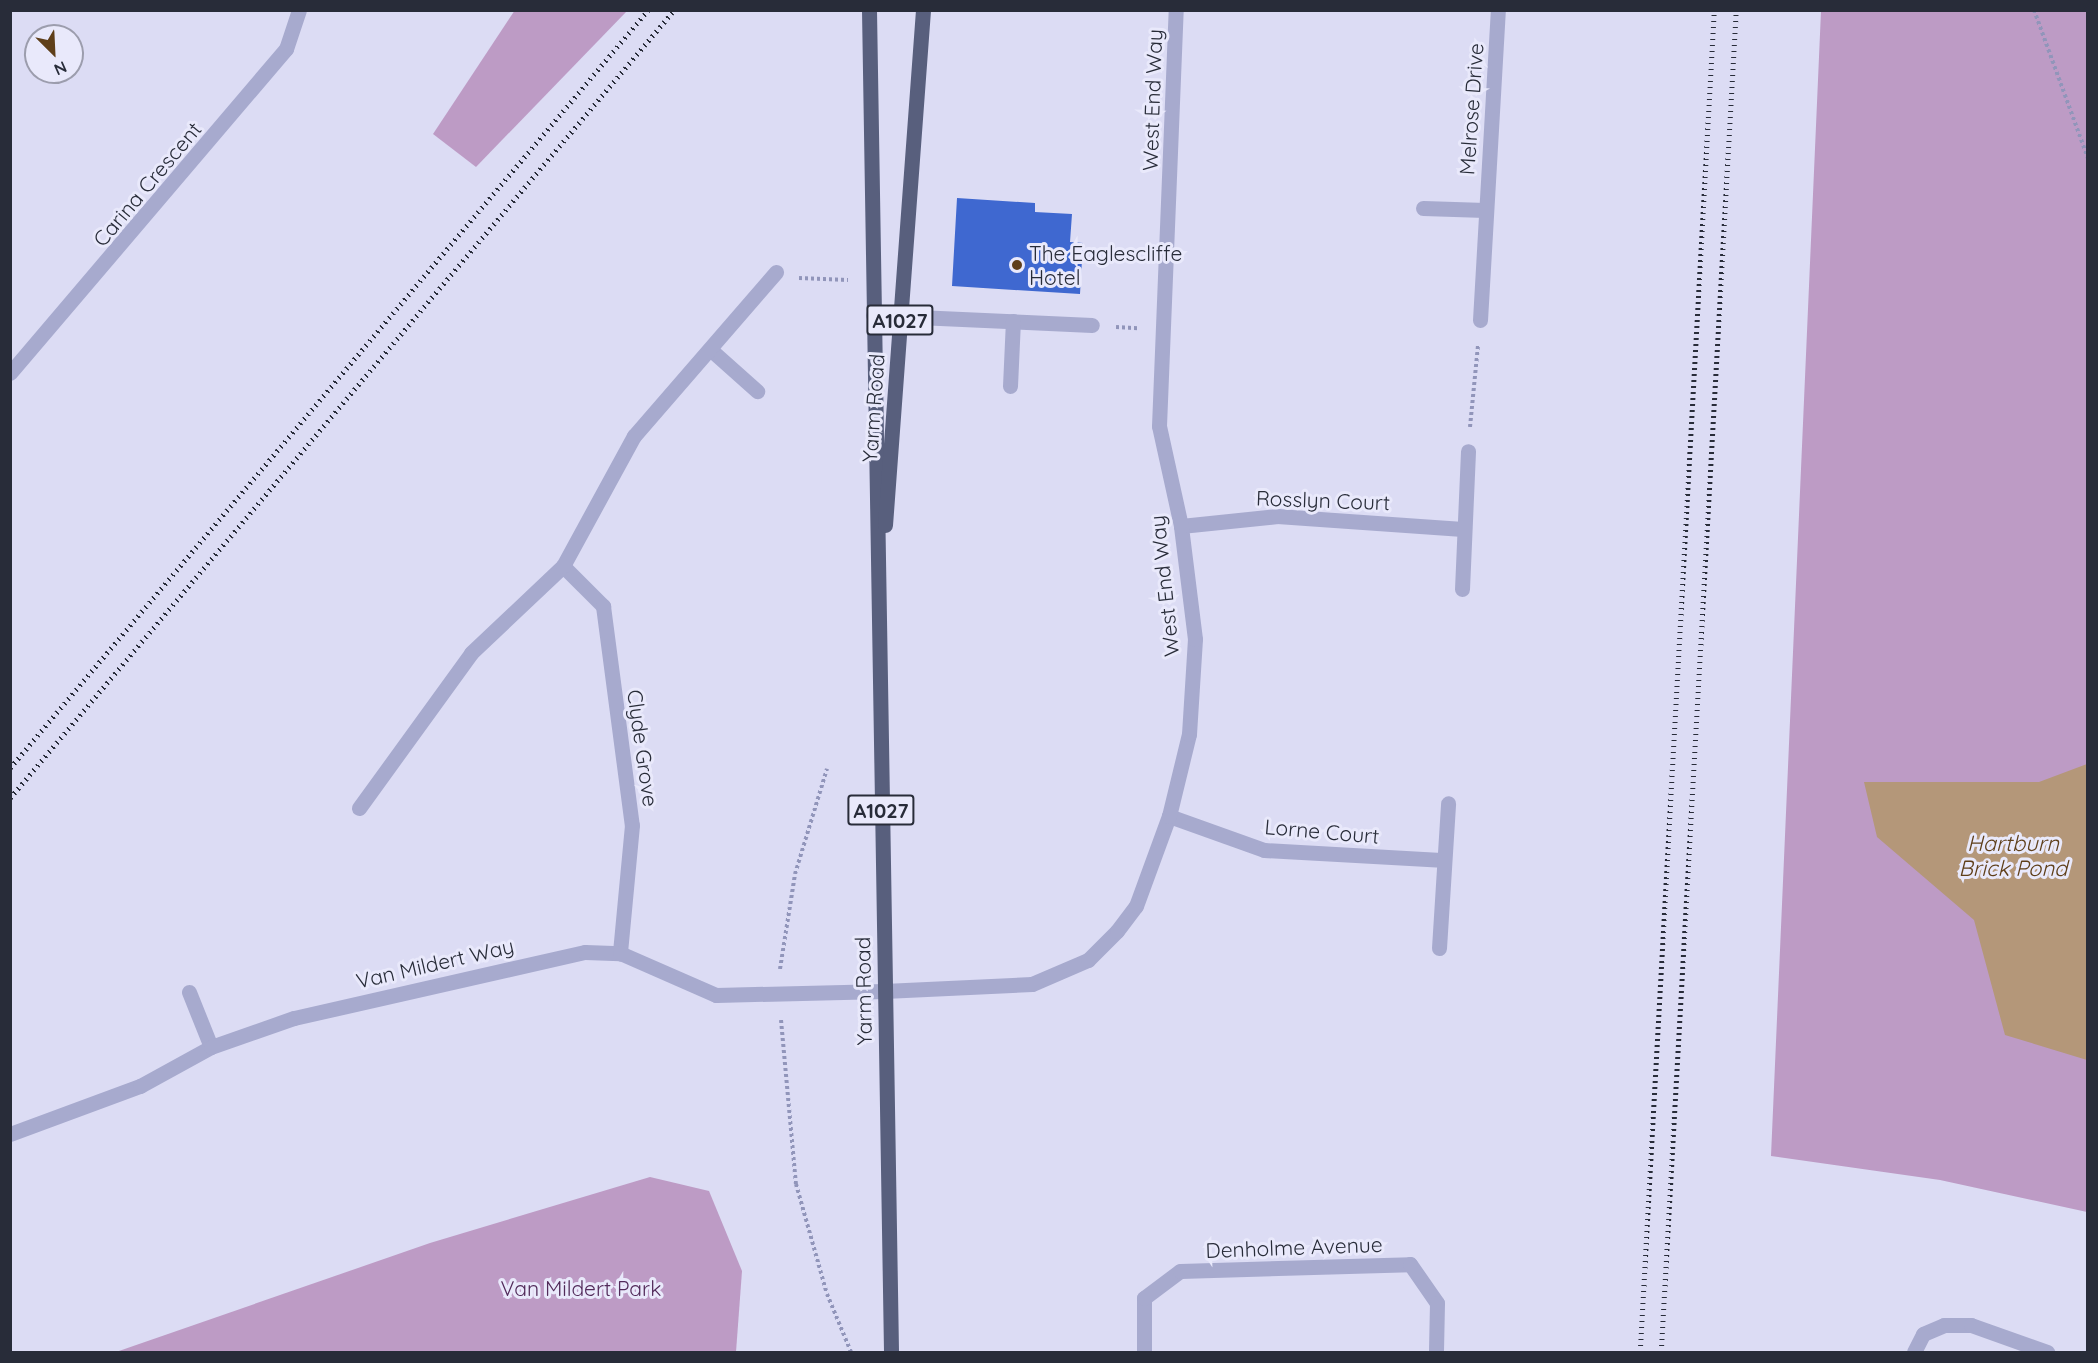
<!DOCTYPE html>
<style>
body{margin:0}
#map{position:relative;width:2098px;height:1363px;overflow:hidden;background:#dcdcf4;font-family:Quicksand,sans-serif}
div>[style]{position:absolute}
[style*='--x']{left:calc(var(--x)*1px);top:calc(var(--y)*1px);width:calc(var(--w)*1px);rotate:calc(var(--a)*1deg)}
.green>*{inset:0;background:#bd9bc5}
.water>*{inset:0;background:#b49779}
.building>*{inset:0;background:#3f68d0}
.path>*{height:4px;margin-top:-2px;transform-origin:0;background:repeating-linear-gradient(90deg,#9195ba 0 3px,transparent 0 6px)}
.street>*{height:15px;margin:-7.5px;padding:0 7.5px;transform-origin:7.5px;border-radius:7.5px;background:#a7aace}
.primary>*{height:15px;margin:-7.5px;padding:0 7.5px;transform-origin:7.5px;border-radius:7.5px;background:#585f7d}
.rail>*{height:4.5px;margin-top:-2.25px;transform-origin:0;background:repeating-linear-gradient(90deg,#282c39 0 1.5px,transparent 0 6px)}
.dots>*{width:16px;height:16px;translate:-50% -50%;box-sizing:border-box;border:3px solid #e9e9fb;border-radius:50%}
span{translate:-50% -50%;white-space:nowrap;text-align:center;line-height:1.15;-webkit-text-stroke:6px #e9e9fb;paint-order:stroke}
.shield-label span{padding:2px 4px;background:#e9e9fb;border:2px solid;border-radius:4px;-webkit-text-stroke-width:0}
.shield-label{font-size:20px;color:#282c39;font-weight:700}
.street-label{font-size:21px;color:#282c39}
.poi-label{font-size:21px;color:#282c39}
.left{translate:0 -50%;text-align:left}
.park-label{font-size:21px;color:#522a5a}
.water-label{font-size:22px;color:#5f3f1a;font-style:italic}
.frame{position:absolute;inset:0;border:12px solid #282c39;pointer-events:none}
.north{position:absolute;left:24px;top:24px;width:60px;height:60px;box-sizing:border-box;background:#e9e9fb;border:2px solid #9c9dad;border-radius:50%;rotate:156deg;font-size:16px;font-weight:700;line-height:24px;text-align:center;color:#282c39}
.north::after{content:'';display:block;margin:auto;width:21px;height:27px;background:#5f3f1a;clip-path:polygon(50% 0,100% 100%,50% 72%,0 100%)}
</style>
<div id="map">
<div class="green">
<i style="clip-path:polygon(515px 10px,627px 11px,476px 167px,433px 134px)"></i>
<i style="clip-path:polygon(1821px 11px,2087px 11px,2087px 1212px,1940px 1180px,1771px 1156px)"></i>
<i style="clip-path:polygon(650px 1177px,709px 1191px,742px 1271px,736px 1352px,116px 1352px,430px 1243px)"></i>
</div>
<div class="water">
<i style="clip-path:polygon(2087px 764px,2088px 764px,2087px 1060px,2005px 1035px,1974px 920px,1877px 837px,1864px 782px,2039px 782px)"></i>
</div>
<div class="building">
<i style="clip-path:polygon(957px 198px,1035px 203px,1035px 212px,1072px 214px,1070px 242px,1083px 243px,1080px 294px,952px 286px)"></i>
</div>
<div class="path">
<i style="--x:2034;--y:10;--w:158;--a:70"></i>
<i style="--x:799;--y:278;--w:49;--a:2.3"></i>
<i style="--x:1116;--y:327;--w:22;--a:3"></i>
<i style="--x:1470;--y:427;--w:82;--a:-84.4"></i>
<i style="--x:780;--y:969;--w:96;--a:-81"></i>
<i style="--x:795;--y:874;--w:110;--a:-73.1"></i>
<i style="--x:781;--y:1020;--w:165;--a:84.8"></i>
<i style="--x:796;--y:1184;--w:114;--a:74.3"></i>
<i style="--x:827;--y:1294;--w:63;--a:67.5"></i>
</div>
<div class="street">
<i style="--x:1423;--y:208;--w:62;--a:1.8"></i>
<i style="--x:873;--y:315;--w:219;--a:2.6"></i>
<i style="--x:1480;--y:320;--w:311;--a:-86.7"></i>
<i style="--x:711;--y:350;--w:62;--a:41.7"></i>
<i style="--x:10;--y:373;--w:426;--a:-49.6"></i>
<i style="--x:286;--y:49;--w:41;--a:-71.6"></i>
<i style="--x:1010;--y:386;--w:65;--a:-87.4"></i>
<i style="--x:1181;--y:526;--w:97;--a:-5.9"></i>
<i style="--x:1277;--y:516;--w:186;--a:4"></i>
<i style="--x:563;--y:566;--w:57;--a:45"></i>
<i style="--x:603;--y:606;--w:221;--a:82.5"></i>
<i style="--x:632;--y:825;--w:129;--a:95.4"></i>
<i style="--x:1462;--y:589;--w:138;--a:-87.5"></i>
<i style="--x:359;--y:808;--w:191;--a:-54.1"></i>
<i style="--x:471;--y:653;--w:127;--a:-43.4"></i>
<i style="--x:563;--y:566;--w:148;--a:-61.4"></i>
<i style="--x:634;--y:436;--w:217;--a:-49.1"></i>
<i style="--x:1169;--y:816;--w:101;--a:19.7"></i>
<i style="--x:1264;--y:850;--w:177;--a:3.2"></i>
<i style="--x:1439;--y:948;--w:145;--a:-86.4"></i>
<i style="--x:189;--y:992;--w:59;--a:68.2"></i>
<i style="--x:10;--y:1134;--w:139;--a:-20.3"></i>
<i style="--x:140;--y:1086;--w:81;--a:-28.8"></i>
<i style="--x:211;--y:1047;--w:88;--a:-19.3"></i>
<i style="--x:294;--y:1018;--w:298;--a:-12.8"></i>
<i style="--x:585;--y:952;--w:35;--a:2"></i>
<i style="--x:620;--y:953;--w:105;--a:23.6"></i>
<i style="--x:716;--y:995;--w:168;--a:-1.4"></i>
<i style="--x:884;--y:991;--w:148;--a:-2.7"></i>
<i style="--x:1032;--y:984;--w:61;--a:-23.2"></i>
<i style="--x:1088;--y:960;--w:41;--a:-45"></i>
<i style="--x:1117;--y:931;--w:31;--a:-53"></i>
<i style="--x:1136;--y:906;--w:96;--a:-69.9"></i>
<i style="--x:1169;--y:816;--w:84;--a:-76.3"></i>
<i style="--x:1189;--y:734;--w:95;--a:-86.4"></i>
<i style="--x:1195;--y:639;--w:114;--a:-97.1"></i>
<i style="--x:1181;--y:526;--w:102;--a:-102.4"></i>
<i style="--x:1159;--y:426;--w:416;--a:-87.7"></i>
<i style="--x:1144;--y:1352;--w:54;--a:-90"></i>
<i style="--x:1144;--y:1298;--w:45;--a:-36.9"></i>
<i style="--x:1180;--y:1271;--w:230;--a:-1.7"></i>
<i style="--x:1410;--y:1264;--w:47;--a:55.3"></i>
<i style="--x:1437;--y:1303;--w:49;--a:91.2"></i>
<i style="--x:1914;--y:1352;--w:20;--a:-63"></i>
<i style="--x:1923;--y:1334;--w:23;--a:-23"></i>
<i style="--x:1944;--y:1325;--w:27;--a:0"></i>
<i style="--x:1971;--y:1325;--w:81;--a:19.6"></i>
</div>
<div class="primary">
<i style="--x:869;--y:10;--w:1342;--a:89.06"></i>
<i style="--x:885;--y:525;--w:516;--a:-85.78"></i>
</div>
<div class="rail">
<i style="--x:10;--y:768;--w:991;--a:-49.91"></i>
<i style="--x:10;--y:798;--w:1030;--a:-49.88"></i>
<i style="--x:1640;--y:1352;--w:1344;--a:-86.84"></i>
<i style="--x:1661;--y:1352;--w:1344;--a:-86.8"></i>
</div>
<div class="dots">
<i style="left:1017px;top:265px;background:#5f3f1a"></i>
</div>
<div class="shield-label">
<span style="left:900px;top:320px">A1027</span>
<span style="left:881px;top:810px">A1027</span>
</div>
<div class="street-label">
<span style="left:1152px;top:100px;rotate:-88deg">West End Way</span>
<span style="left:1471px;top:109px;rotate:-86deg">Melrose Drive</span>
<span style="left:147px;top:184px;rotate:-50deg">Carina Crescent</span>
<span style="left:873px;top:408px;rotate:-86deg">Yarm Road</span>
<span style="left:1323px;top:500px;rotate:2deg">Rosslyn Court</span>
<span style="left:1164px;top:586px;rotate:-96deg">West End Way</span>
<span style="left:643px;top:748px;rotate:82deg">Clyde Grove</span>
<span style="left:1322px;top:831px;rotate:5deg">Lorne Court</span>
<span style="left:435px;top:963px;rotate:-13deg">Van Mildert Way</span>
<span style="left:863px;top:991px;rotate:-91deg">Yarm Road</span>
<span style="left:1294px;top:1247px;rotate:-2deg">Denholme Avenue</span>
</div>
<div class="poi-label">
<span class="left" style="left:1029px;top:265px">The Eaglescliffe<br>Hotel</span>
</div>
<div class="park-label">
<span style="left:581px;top:1288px">Van Mildert Park</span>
</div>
<div class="water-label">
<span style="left:2013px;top:856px">Hartburn<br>Brick Pond</span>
</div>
<div class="frame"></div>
<div class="north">N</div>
</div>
